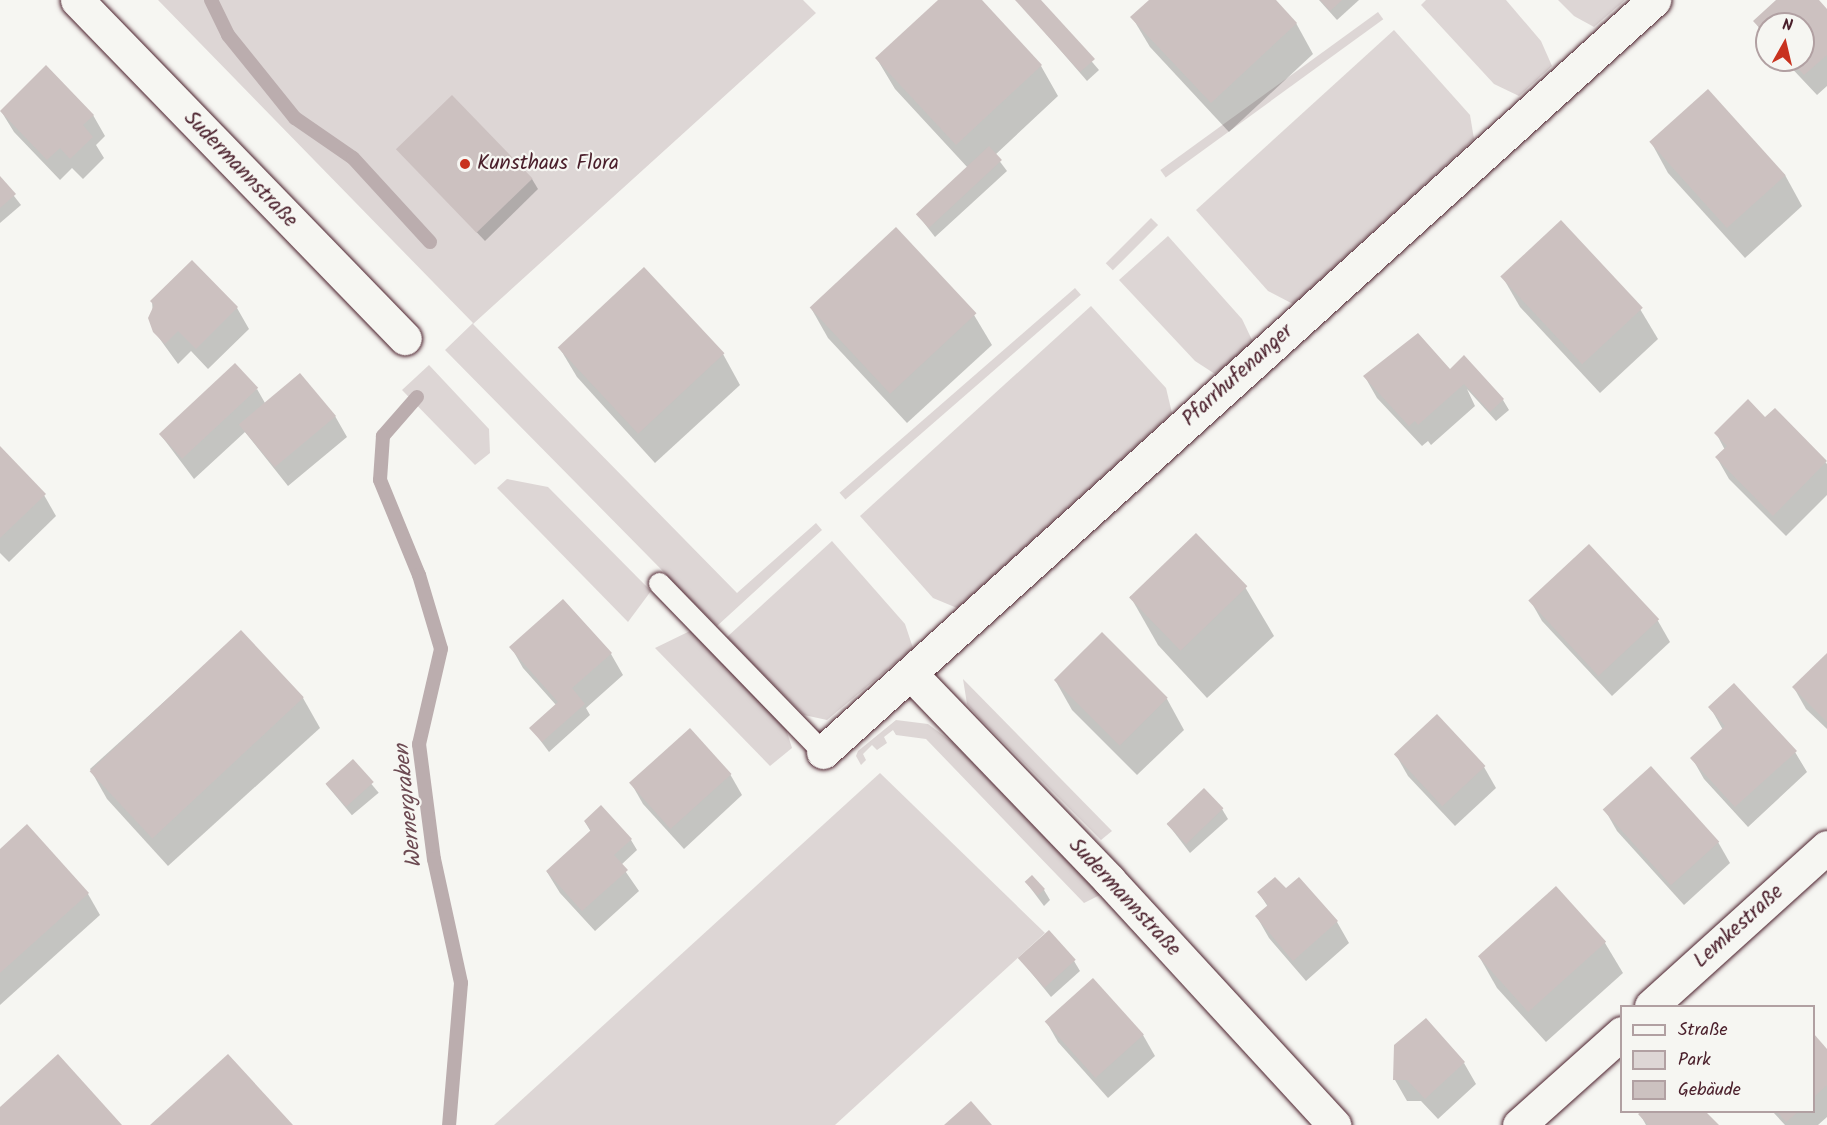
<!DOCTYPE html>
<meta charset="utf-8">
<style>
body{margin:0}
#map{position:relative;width:1827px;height:1125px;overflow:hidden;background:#f6f6f2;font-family:Kalam,sans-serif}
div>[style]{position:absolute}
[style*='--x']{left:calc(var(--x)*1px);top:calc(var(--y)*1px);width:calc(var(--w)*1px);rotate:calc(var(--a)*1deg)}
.green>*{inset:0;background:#ddd6d5;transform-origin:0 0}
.shadow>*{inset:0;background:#0003;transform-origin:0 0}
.stream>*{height:14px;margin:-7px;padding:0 7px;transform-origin:7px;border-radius:7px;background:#bbadae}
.building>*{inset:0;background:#ccc1c0;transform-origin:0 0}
.roads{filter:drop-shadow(0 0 2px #4a1f2b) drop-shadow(0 0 2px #4a1f2b)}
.lane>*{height:21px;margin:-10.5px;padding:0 10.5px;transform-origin:10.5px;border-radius:10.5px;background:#f6f6f2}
.street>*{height:33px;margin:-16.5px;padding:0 16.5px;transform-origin:16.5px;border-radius:16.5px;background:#f6f6f2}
.dots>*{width:16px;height:16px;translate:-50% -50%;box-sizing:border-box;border:3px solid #f6f6f2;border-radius:50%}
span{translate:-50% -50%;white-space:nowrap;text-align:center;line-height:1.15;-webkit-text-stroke:4.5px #f6f6f2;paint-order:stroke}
.poi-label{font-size:21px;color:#4a1f2b}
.left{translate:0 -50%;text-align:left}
.street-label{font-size:21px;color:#4a1f2b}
.water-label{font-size:22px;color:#6c4a52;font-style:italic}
.legend{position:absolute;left:1620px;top:1005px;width:195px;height:108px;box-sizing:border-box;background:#f6f6f2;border:2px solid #b1a0a2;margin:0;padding:8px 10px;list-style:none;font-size:18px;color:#4a1f2b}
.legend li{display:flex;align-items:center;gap:12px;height:30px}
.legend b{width:30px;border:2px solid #b1a0a2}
.north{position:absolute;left:1755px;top:12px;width:60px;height:60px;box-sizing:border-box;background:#f6f6f2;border:2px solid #b1a0a2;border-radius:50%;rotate:8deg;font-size:16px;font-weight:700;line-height:24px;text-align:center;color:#4a1f2b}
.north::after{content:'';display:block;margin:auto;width:21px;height:27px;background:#c8321e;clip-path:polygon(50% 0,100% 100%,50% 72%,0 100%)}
</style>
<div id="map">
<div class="green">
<i style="clip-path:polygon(158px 0,803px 0,816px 13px,473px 324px,737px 593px,816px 523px,822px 530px,717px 626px,445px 350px,473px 323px)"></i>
<i style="clip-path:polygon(1426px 0,1506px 0,1541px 41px,1552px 66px,1519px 96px,1494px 84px,1421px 5px)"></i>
<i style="clip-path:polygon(1558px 0,1625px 0,1594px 27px,1574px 16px)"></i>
<i style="left:1378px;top:12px;width:9px;height:269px;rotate:54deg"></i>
<i style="clip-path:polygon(1394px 30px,1470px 115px,1474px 139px,1293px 304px,1268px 291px,1196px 210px)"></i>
<i style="left:1151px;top:218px;width:10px;height:64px;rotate:45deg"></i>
<i style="clip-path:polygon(1168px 236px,1242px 319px,1253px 342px,1215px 374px,1195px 361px,1119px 280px)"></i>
<i style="left:1075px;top:288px;width:9px;height:312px;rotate:49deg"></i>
<i style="clip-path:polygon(1091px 306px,1166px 388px,1172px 413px,957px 608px,933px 598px,860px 516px)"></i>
<i style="clip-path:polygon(429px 365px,489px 429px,490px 453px,475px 465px,402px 390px)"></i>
<i style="clip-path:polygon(507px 479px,548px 487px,651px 591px,628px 622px,497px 488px)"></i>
<i style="clip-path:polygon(832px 541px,905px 624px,913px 648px,827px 720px,804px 715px,727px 637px)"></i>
<i style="clip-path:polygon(690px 631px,786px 729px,792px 748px,770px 766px,655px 648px)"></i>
<i style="clip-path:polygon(963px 679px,1112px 831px,1101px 840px,980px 719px,967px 704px)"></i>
<i style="clip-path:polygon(896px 720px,928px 724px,952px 742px,1100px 895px,1084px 903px,926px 739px,896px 735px,893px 730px,884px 737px,887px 743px,877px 750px,872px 745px,863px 754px,866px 760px,861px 765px,856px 756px,858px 751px)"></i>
<i style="clip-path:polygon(880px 773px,1045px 933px,835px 1125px,494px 1125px)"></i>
</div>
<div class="shadow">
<i style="clip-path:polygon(940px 0,980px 0,1041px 66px,1058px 96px,995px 155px,1007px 171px,935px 237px,917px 214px,968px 168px,895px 89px,877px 59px)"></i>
<i style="clip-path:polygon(1017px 0,1039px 0,1099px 70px,1087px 81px)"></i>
<i style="clip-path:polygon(1151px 0,1274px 0,1296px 23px,1313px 54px,1229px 132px,1150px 47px,1132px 17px)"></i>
<i style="clip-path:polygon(1319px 0,1359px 0,1337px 20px)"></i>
<i style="clip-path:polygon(1778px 0,1816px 0,1827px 11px,1827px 86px,1817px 95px,1784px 60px,1803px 60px,1803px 24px,1767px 24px,1767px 42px,1755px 21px)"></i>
<i style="clip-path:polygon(1px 111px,93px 115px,105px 136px,96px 145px,104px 158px,83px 179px,72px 168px,60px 180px,14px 132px)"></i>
<i style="clip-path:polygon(1651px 142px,1785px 175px,1802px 206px,1745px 258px,1668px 173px)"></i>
<i style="clip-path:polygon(399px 150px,532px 179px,538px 189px,485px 241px)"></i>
<i style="clip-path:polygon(0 178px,21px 205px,0 223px)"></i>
<i style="clip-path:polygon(1502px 276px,1640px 309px,1658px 339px,1600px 393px,1520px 307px)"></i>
<i style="clip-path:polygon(152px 301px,237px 308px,249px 329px,208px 369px,191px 351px,178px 364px,154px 331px)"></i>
<i style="clip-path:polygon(811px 308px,974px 315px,992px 345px,907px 423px,828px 338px)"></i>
<i style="clip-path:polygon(559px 347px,723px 354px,740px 385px,655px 463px,577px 377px)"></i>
<i style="clip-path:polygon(1450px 371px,1503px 400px,1509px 410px,1496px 421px,1467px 389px,1475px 406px,1431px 445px,1428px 441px,1422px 446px,1377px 398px,1365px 377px)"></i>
<i style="clip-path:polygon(257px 389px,265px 403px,335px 416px,347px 437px,288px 486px,245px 432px,194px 479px,160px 434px)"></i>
<i style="clip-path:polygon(1775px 410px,1827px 464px,1827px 495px,1786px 536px,1729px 479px,1717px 458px,1725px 450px,1716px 433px,1765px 419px)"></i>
<i style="clip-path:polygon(0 448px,44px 495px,56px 516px,9px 562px,0 553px)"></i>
<i style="clip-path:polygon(1589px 546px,1658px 621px,1670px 642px,1612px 696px,1542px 621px,1530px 600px)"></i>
<i style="clip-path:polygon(1245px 587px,1274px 636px,1207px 698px,1158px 645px,1130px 596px)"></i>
<i style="clip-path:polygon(241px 632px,303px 698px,320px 728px,168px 866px,107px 799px,90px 769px)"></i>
<i style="clip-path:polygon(511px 647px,611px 654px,623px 675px,586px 708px,590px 715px,549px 752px,531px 728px,556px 705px,523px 668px)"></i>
<i style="clip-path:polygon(1827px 655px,1827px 729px,1806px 709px,1794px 688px)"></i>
<i style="clip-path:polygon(1055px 680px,1167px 699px,1184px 730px,1137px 775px,1072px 710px)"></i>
<i style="clip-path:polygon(1710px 707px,1795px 752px,1807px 772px,1748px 827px,1704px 779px,1692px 758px,1723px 730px)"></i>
<i style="clip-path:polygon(1437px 716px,1484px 767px,1496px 788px,1455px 826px,1408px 776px,1396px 755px)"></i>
<i style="left:353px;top:762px;width:40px;height:35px;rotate:50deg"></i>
<i style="clip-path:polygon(730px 774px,742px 795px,684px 849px,643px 804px,631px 783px)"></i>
<i style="clip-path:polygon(1222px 809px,1228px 819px,1190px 853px,1167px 823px)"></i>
<i style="clip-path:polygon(1605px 810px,1718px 842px,1730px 863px,1684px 905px,1617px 831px)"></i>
<i style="clip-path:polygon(585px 822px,631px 840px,637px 850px,621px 865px,639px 891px,595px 931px,560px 893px,547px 872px,591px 832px)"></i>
<i style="clip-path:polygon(0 851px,88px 894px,100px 915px,0 1005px)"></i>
<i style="clip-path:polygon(1299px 879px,1337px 922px,1349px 943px,1306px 981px,1269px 938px,1257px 917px,1268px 907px,1259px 893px,1285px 890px)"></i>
<i style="clip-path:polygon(1026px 882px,1044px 890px,1050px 900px,1044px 906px)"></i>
<i style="clip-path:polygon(1556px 889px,1605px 943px,1623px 973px,1546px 1042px,1497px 988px,1480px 958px)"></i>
<i style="clip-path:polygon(1020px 959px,1074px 961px,1080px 971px,1051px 997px)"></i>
<i style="clip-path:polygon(1092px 980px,1143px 1035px,1155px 1056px,1108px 1098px,1058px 1042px,1046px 1021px)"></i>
<i style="clip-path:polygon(1814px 1037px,1827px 1052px,1827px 1117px,1818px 1125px,1785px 1125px,1773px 1112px,1814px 1112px)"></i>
<i style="clip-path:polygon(1464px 1063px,1476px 1084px,1438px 1119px,1421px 1101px,1407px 1101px,1395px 1080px)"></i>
<i style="clip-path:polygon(1644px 1112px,1704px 1112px,1717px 1125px,1646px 1125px,1640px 1114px)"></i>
</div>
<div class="stream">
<i style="--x:211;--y:0;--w:39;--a:64"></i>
<i style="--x:228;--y:35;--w:107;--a:51.1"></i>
<i style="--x:295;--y:118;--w:70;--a:34.6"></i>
<i style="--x:353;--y:158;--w:114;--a:47.5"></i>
<i style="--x:417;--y:397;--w:52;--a:131.1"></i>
<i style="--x:383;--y:436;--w:44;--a:93.9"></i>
<i style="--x:380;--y:480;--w:103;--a:67.7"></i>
<i style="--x:419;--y:575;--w:77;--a:73.4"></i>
<i style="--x:441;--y:649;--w:98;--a:103"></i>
<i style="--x:419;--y:744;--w:116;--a:82.6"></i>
<i style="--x:434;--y:859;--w:127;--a:77.7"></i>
<i style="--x:461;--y:983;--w:143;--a:94.8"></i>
</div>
<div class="building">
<i style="clip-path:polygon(938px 0,982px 0,1042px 65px,956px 145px,875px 58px)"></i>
<i style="clip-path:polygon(1015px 0,1041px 0,1095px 59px,1080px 72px)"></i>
<i style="clip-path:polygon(1149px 0,1276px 0,1297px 23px,1211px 103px,1130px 17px)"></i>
<i style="clip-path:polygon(1320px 0,1342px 0,1330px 11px)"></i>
<i style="clip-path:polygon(1776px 0,1819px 0,1827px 9px,1827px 55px,1804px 75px,1790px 60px,1803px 60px,1803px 24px,1767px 24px,1767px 36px,1753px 21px)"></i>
<i style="clip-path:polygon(46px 65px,94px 115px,83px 125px,93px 137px,70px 159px,60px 148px,47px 160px,0 111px)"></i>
<i style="left:1708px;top:89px;width:116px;height:79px;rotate:48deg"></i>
<i style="left:452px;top:95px;width:116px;height:78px;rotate:46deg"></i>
<i style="left:989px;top:146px;width:19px;height:100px;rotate:47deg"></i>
<i style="clip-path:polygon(0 176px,16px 194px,0 208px)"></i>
<i style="left:1561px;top:220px;width:120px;height:83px;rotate:47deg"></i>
<i style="left:896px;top:227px;width:118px;height:118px;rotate:47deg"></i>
<i style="clip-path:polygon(192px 260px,238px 307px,196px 349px,178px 331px,165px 344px,153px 332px,148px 318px,154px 305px,150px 301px)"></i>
<i style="left:644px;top:267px;width:118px;height:118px;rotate:47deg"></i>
<i style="clip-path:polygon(1418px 333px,1450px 369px,1464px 355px,1504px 399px,1490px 412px,1464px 384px,1418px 425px,1415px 421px,1409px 426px,1363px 376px)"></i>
<i style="left:235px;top:363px;width:34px;height:104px;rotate:47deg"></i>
<i style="left:300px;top:373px;width:56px;height:80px;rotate:50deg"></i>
<i style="clip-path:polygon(1748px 399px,1765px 417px,1775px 408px,1827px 461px,1773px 516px,1715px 457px,1727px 446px,1714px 433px)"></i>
<i style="clip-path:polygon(0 446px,46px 494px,0 538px)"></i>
<i style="left:1196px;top:533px;width:74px;height:93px;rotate:46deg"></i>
<i style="left:1589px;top:544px;width:103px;height:83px;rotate:47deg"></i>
<i style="clip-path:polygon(563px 599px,612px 653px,572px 688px,585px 704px,542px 742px,529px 728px,558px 702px,509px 647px)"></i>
<i style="left:241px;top:630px;width:92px;height:207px;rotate:47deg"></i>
<i style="left:1102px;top:632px;width:93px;height:68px;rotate:45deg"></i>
<i style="clip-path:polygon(1827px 653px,1827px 722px,1792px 687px)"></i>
<i style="clip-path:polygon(1734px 683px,1797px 751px,1735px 807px,1690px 758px,1725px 726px,1708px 707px)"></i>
<i style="left:1437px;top:714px;width:71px;height:59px;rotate:47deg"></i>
<i style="left:690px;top:728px;width:62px;height:82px;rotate:48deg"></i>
<i style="left:353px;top:759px;width:31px;height:37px;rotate:48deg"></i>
<i style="left:1651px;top:766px;width:102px;height:65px;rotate:48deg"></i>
<i style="left:1204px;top:788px;width:28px;height:52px;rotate:46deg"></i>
<i style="clip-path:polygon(601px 805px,632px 839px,614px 855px,628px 870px,582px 911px,546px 871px,591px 830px,584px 821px)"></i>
<i style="clip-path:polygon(27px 824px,89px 893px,0 973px,0 849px)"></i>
<i style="left:1032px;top:875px;width:19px;height:10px;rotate:47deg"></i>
<i style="clip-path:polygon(1275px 877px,1286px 888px,1299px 877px,1338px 921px,1293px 961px,1255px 916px,1268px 905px,1257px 892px)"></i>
<i style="left:1556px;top:886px;width:75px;height:105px;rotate:48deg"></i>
<i style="left:1049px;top:930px;width:40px;height:42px;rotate:48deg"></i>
<i style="left:1093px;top:978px;width:76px;height:65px;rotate:48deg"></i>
<i style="clip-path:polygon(1426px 1018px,1465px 1062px,1425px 1099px,1407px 1080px,1393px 1080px,1394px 1045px)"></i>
<i style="clip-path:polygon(1814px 1034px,1827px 1049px,1827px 1085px,1814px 1097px)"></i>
<i style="clip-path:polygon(58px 1054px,122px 1125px,0 1125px,0 1107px)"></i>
<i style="clip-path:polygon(228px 1054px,293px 1125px,150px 1125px)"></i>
<i style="clip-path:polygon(971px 1101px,992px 1125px,944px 1125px)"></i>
<i style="clip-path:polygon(1641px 1112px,1706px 1112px,1719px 1125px,1648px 1125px,1638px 1114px)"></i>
<i style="clip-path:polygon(1777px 1112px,1798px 1112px,1786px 1122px)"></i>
</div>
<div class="roads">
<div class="lane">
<i style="--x:659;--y:583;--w:235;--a:45.9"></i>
</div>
<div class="street">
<i style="--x:77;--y:0;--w:471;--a:45.9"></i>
<i style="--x:911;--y:674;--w:286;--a:46.1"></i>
<i style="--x:1109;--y:880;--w:333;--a:47.4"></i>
<i style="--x:823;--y:752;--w:1121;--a:-42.14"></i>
<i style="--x:1651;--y:1006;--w:237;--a:-42.1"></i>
<i style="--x:1519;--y:1125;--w:138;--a:-41.8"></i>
</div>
</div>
<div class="dots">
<i style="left:465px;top:164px;background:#c8321e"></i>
</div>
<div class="poi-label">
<span class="left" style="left:477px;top:164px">Kunsthaus Flora</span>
</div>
<div class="street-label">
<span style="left:240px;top:170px;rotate:46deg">Sudermannstraße</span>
<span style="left:1238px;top:376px;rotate:-42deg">Pfarrhufenanger</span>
<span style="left:1124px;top:898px;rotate:47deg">Sudermannstraße</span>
<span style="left:1739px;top:927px;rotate:-42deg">Lemkestraße</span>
</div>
<div class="water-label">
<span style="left:409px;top:806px;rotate:-96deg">Wernergraben</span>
</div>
<ul class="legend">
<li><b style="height:8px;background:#f6f6f2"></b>Straße</li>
<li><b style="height:16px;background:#ddd6d5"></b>Park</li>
<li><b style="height:16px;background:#ccc1c0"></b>Gebäude</li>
</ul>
<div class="north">N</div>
</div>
